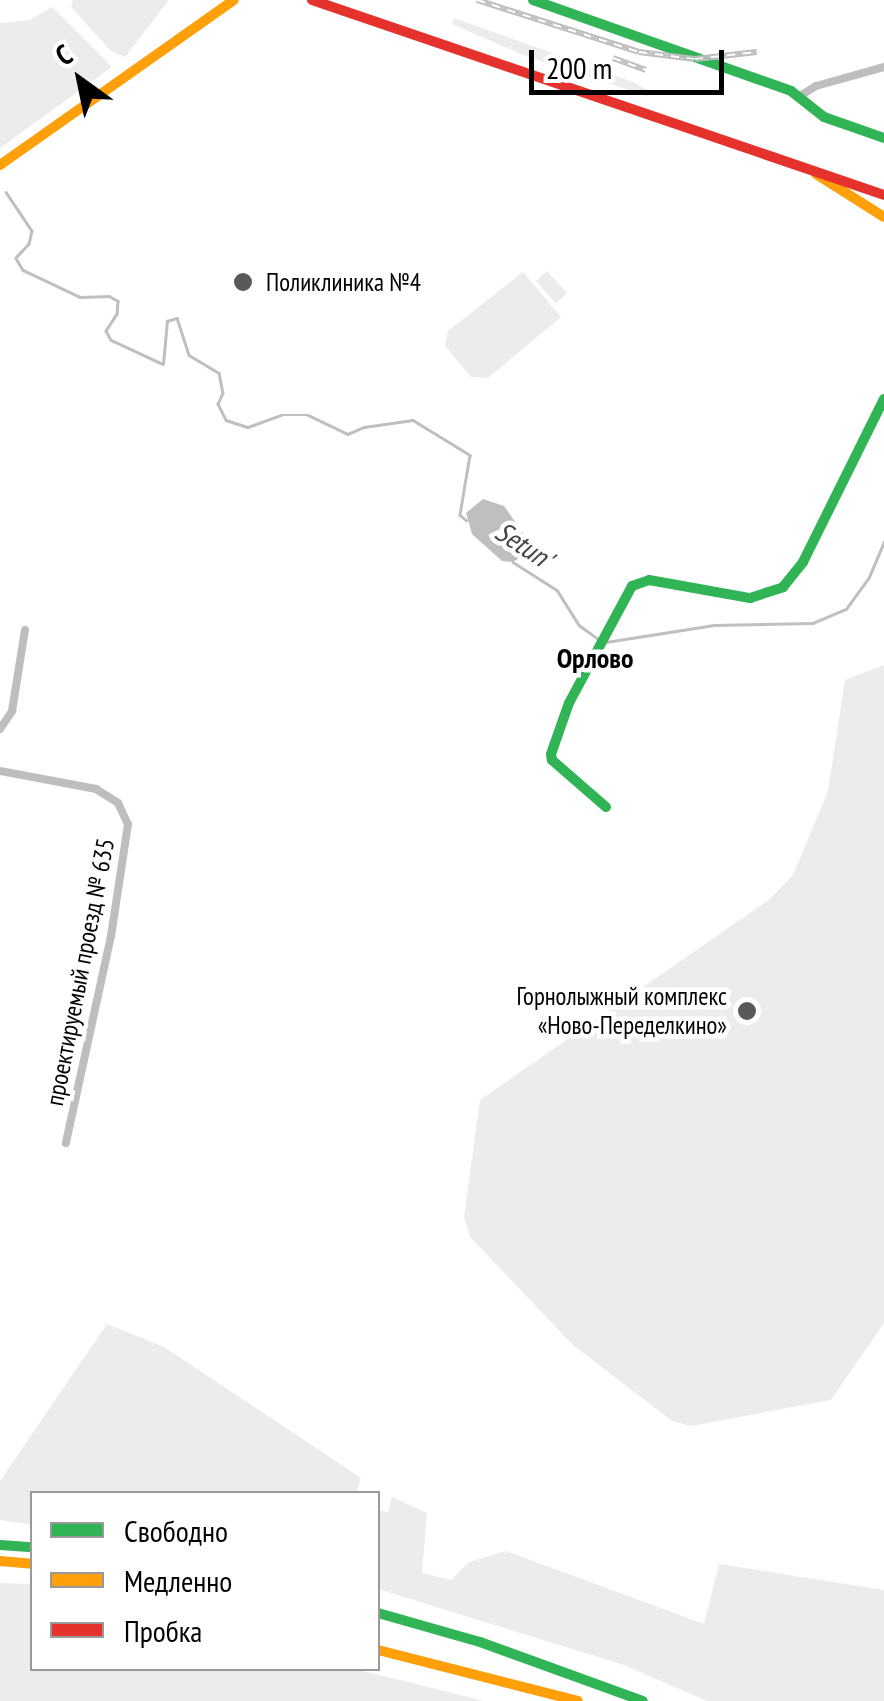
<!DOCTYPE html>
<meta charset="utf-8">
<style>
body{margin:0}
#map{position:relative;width:884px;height:1701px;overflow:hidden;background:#fff;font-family:"PT Sans Narrow",sans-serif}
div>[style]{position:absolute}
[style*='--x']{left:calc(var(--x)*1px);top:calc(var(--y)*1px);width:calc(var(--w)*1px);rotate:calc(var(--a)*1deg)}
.green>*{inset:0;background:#ececec;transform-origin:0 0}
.water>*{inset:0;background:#bfbfbf}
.stream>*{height:2.5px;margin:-1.25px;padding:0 1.25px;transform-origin:1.25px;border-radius:1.25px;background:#bfbfbf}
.street>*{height:8px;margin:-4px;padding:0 4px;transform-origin:4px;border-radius:4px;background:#bebebe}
.fast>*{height:10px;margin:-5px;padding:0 5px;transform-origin:5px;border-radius:5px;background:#30b455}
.slow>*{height:10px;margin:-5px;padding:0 5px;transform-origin:5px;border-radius:5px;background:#ff9f0a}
.jam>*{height:10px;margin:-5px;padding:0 5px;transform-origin:5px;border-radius:5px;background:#e5322d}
.rail>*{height:6px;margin-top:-3px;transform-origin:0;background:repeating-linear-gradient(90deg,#fff 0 8px,#bebebe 0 16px);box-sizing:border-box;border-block:2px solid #bebebe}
.dots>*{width:28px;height:28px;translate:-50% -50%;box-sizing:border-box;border:5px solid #fff;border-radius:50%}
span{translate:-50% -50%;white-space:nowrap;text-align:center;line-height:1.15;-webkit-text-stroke:9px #fff;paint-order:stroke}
.poi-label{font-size:25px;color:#000}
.left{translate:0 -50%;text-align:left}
.right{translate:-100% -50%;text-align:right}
.street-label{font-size:25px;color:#000}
.water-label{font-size:28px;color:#444;font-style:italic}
.neighbourhood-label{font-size:28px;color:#000;font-weight:700}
.legend{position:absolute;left:30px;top:1491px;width:350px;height:180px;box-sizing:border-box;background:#fff;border:2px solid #999;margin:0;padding:12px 18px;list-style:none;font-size:30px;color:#000}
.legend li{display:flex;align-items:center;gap:20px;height:50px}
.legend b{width:50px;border:2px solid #999}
.north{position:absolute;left:30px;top:30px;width:100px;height:100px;-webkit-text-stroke:8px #fff;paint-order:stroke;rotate:327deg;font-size:28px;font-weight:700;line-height:40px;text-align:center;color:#000}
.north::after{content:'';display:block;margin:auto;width:35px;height:45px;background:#000;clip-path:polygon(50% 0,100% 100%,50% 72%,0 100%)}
.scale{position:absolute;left:529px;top:50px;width:195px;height:45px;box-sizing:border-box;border:5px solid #000;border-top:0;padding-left:12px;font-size:30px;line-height:35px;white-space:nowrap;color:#000;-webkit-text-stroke:8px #fff;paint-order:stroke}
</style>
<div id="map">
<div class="green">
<i style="clip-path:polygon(73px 0,169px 0,125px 57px,111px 51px,71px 7px)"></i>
<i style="clip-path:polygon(52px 7px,112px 67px,0 148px,0 23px,30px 20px)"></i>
<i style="clip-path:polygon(454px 18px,633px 82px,651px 92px,647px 96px,528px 57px,452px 24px)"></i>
<i style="left:547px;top:271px;width:30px;height:15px;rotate:48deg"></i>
<i style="clip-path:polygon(523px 272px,561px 317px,488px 378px,471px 377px,445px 346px,448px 331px)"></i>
<i style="clip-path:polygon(884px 665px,884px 1323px,831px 1400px,691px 1426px,672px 1421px,573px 1345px,470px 1237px,464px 1217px,480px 1100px,770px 899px,793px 875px,828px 791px,845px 680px)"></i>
<i style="clip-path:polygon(107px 1324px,164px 1347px,361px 1478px,356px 1493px,32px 1494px,32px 1525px,0 1520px,0 1481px)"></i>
<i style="clip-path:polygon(392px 1497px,427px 1513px,422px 1573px,451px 1580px,469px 1562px,506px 1551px,704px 1624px,719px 1564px,884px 1590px,884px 1701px,707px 1701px,624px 1665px,378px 1589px,378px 1510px,388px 1512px)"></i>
<i style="clip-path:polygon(0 1583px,32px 1584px,32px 1668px,355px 1669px,484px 1701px,0 1701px)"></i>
</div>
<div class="water">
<i style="clip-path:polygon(483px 499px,504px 506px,525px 536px,529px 551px,513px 562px,502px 561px,472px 534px,466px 513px)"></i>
</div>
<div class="stream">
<i style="--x:6;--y:192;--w:47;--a:56.3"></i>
<i style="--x:32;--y:231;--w:13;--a:103"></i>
<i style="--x:29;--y:244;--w:19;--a:133"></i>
<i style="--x:16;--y:258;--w:14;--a:60"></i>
<i style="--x:23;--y:270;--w:63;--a:25.3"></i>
<i style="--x:80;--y:297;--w:29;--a:-2"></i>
<i style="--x:109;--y:296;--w:10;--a:29"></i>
<i style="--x:118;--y:301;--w:13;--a:94"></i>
<i style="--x:117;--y:314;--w:20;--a:123"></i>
<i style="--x:106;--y:331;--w:10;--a:61"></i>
<i style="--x:111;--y:340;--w:57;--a:24.8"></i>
<i style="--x:163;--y:364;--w:43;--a:-84.7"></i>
<i style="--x:167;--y:321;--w:10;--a:-17"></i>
<i style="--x:177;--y:318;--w:39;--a:72"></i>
<i style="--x:189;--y:355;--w:35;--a:31"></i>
<i style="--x:219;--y:373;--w:20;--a:79"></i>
<i style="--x:223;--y:393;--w:12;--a:114"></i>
<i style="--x:218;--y:404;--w:18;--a:63"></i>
<i style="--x:226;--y:420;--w:23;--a:18"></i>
<i style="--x:248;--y:427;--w:35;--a:-20"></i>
<i style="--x:281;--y:415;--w:27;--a:0"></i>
<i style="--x:308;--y:415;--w:44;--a:25.4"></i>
<i style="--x:348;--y:434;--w:17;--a:-24"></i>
<i style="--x:364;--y:427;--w:49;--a:-8.1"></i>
<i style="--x:413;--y:420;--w:67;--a:31.6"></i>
<i style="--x:470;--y:455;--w:61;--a:99.5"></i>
<i style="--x:460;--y:515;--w:8;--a:40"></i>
<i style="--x:513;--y:562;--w:52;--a:32.5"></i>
<i style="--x:557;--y:590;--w:41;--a:57.8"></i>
<i style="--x:579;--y:625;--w:24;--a:36"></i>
<i style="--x:606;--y:642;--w:109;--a:-8.9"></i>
<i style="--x:714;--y:625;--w:99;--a:-1.2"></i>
<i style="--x:813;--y:623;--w:36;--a:-23"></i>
<i style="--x:846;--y:609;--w:39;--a:-54"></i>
<i style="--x:869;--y:577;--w:38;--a:-67"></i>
</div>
<div class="street">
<i style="--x:800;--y:96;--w:19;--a:-32"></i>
<i style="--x:816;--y:86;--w:71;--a:-15.6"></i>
<i style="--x:0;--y:729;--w:22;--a:-56"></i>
<i style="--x:12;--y:711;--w:82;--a:-80.9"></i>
<i style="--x:0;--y:771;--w:98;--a:10.6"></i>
<i style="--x:96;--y:789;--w:26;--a:32"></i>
<i style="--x:118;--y:803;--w:23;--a:65"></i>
<i style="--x:128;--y:824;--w:113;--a:98.6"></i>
<i style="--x:111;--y:936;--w:212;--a:102.3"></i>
</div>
<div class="fast">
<i style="--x:533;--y:0;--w:274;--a:19.4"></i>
<i style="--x:791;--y:91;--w:42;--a:38.2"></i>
<i style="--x:824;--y:117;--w:64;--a:19.3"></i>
<i style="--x:606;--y:807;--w:72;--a:-139"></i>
<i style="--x:552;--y:760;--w:6;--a:-99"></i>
<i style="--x:551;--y:754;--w:54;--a:-70.6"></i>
<i style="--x:569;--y:703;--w:133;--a:-61.7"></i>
<i style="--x:632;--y:586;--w:18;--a:-19"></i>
<i style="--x:649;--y:580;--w:103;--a:10.1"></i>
<i style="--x:750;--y:598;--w:35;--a:-18"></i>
<i style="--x:783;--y:587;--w:32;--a:-51"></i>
<i style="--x:803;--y:562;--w:182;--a:-63.6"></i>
<i style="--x:0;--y:1545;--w:32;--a:4"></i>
<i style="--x:378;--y:1613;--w:106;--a:15.9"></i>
<i style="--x:480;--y:1642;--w:173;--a:19.9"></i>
</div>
<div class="slow">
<i style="--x:0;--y:165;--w:286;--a:-35.2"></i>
<i style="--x:816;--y:174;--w:80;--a:32.3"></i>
<i style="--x:0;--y:1561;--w:32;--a:5"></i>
<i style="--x:378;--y:1650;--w:206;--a:14.3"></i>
</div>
<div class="jam">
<i style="--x:312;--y:0;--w:604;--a:18.82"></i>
</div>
<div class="rail">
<i style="--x:477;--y:0;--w:170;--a:17.8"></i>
<i style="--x:639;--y:52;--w:56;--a:7.1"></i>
<i style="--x:695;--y:59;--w:62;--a:-6.4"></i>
<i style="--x:613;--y:58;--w:35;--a:20"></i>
</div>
<div class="dots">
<i style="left:243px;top:282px;background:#595959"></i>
<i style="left:747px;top:1011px;background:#595959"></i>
</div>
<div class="poi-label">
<span class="left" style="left:266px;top:282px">Поликлиника №4</span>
<span class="right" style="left:727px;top:1011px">Горнолыжный комплекс<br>«Ново-Переделкино»</span>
</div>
<div class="street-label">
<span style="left:80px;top:972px;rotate:-79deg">проектируемый проезд № 635</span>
</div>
<div class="water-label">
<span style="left:524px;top:545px;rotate:33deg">Setun'</span>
</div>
<div class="neighbourhood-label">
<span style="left:595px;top:658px">Орлово</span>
</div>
<ul class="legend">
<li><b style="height:12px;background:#30b455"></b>Свободно</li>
<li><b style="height:12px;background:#ff9f0a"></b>Медленно</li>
<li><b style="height:12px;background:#e5322d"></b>Пробка</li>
</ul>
<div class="north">С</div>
<div class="scale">200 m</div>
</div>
